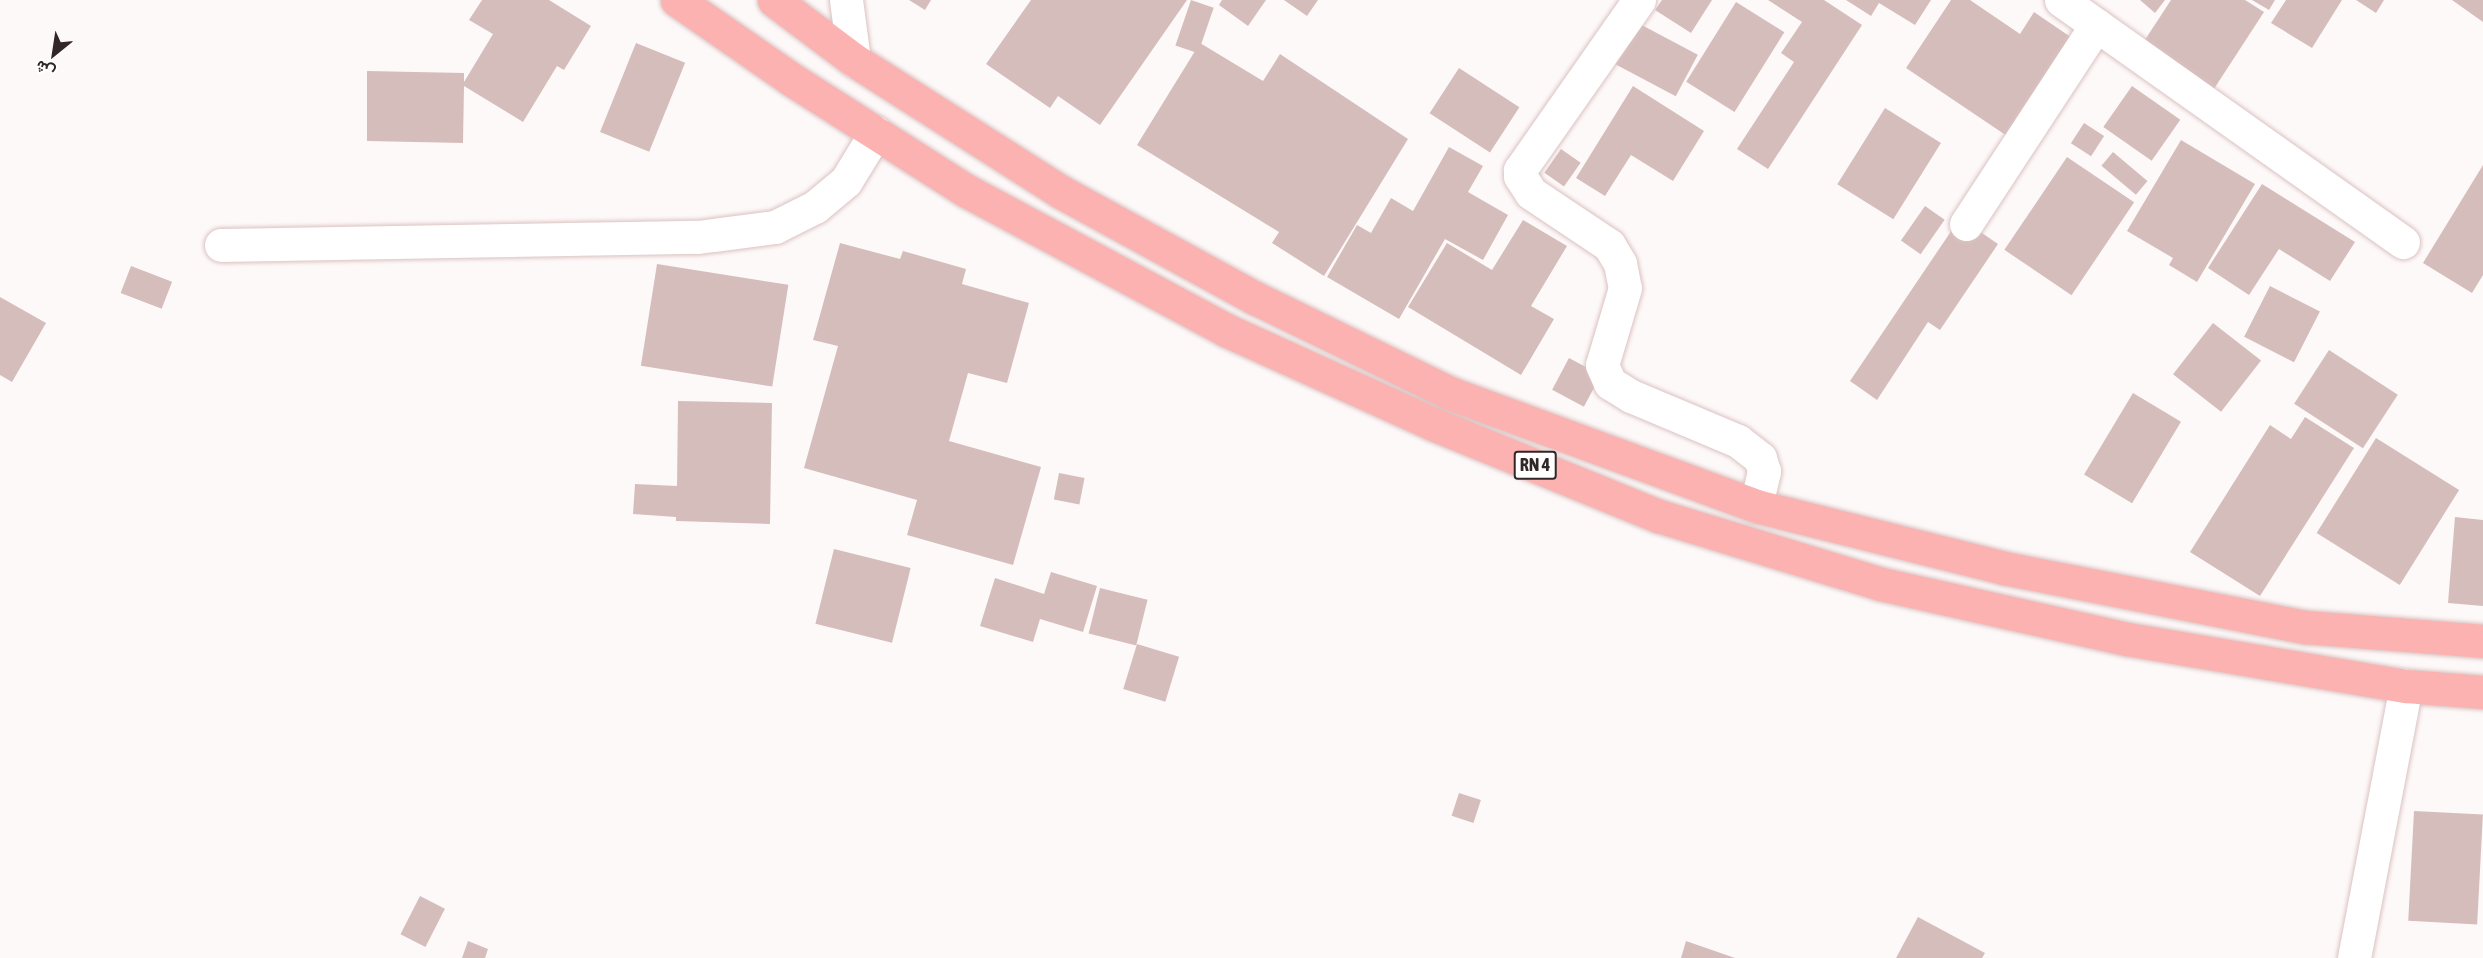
<!DOCTYPE html>
<meta charset="utf-8">
<style>
body{margin:0}
#map{position:relative;width:2483px;height:958px;overflow:hidden;background:#fef9f9;font-family:"Asap Condensed",Vazirmatn,sans-serif}
div>[style]{position:absolute}
[style*='--x']{left:calc(var(--x)*1px);top:calc(var(--y)*1px);width:calc(var(--w)*1px);rotate:calc(var(--a)*1deg)}
.building>*{inset:0;background:#d5bdbc;transform-origin:0 0}
.roads{filter:drop-shadow(0 0 2px #dac2c1) drop-shadow(0 0 2px #dac2c1)}
.minor>*{height:33px;margin:-16.5px;padding:0 16.5px;transform-origin:16.5px;border-radius:16.5px;background:#fff}
.highway>*{height:33px;margin:-16.5px;padding:0 16.5px;transform-origin:16.5px;border-radius:16.5px;background:#fcb2b1}
span{translate:-50% -50%;white-space:nowrap;text-align:center;line-height:1.15;-webkit-text-stroke:4.5px #fff;paint-order:stroke}
.shield-label span{padding:2px 4px;background:#fff;border:2px solid;border-radius:4px;-webkit-text-stroke-width:0}
.shield-label{font-size:18px;color:#312727;font-weight:700}
.north{position:absolute;left:24px;top:24px;width:60px;height:60px;-webkit-text-stroke:4px #fff;paint-order:stroke;rotate:210deg;font-size:16px;font-weight:700;line-height:24px;text-align:center;color:#312727}
.north::after{content:'';display:block;margin:auto;width:21px;height:27px;background:#312727;clip-path:polygon(50% 0,100% 100%,50% 72%,0 100%)}
</style>
<div id="map">
<div class="building">
<i style="clip-path:polygon(482px 0,549px 0,591px 26px,564px 70px,557px 66px,523px 122px,464px 86px,463px 143px,367px 141px,367px 71px,464px 73px,464px 82px,493px 34px,469px 20px)"></i>
<i style="clip-path:polygon(909px 0,931px 0,925px 10px)"></i>
<i style="clip-path:polygon(1031px 0,1187px 0,1100px 125px,1058px 96px,1050px 108px,986px 64px)"></i>
<i style="left:1191px;top:0;width:24px;height:48px;rotate:19deg"></i>
<i style="clip-path:polygon(1222px 0,1266px 0,1248px 26px,1219px 5px)"></i>
<i style="clip-path:polygon(1284px 0,1318px 0,1307px 16px)"></i>
<i style="clip-path:polygon(1662px 0,1712px 0,1691px 33px,1655px 10px)"></i>
<i style="clip-path:polygon(1768px 0,1824px 0,1862px 25px,1768px 169px,1737px 149px,1794px 62px,1781px 53px,1802px 22px)"></i>
<i style="clip-path:polygon(1846px 0,1931px 0,1915px 25px,1879px 3px,1871px 16px)"></i>
<i style="clip-path:polygon(1951px 0,1970px 0,2020px 34px,2034px 12px,2078px 42px,2013px 140px,1906px 68px)"></i>
<i style="clip-path:polygon(2140px 0,2165px 0,2155px 13px)"></i>
<i style="clip-path:polygon(2171px 0,2245px 0,2264px 12px,2210px 95px,2139px 49px)"></i>
<i style="clip-path:polygon(2252px 0,2275px 0,2269px 10px)"></i>
<i style="clip-path:polygon(2286px 0,2342px 0,2312px 48px,2271px 23px)"></i>
<i style="clip-path:polygon(2356px 0,2384px 0,2376px 13px)"></i>
<i style="clip-path:polygon(2452px 0,2483px 0,2483px 22px)"></i>
<i style="left:1736px;top:2px;width:57px;height:94px;rotate:32deg"></i>
<i style="left:1636px;top:22px;width:70px;height:47px;rotate:28deg"></i>
<i style="left:636px;top:43px;width:53px;height:96px;rotate:22deg"></i>
<i style="clip-path:polygon(1200px 43px,1263px 81px,1280px 54px,1408px 139px,1324px 276px,1272px 243px,1279px 232px,1137px 145px)"></i>
<i style="left:1459px;top:68px;width:72px;height:54px;rotate:33deg"></i>
<i style="clip-path:polygon(1633px 86px,1704px 131px,1673px 181px,1631px 155px,1605px 196px,1576px 178px)"></i>
<i style="left:2132px;top:86px;width:59px;height:50px;rotate:35deg"></i>
<i style="left:1885px;top:108px;width:66px;height:90px;rotate:32deg"></i>
<i style="left:2084px;top:123px;width:24px;height:24px;rotate:33deg"></i>
<i style="clip-path:polygon(2181px 140px,2255px 184px,2197px 282px,2169px 265px,2173px 258px,2127px 231px)"></i>
<i style="clip-path:polygon(1449px 147px,1483px 166px,1468px 192px,1508px 215px,1483px 260px,1445px 239px,1399px 319px,1327px 277px,1357px 225px,1371px 233px,1391px 198px,1413px 211px)"></i>
<i style="left:1561px;top:149px;width:24px;height:29px;rotate:35deg"></i>
<i style="left:2113px;top:152px;width:45px;height:18px;rotate:40deg"></i>
<i style="left:2067px;top:157px;width:81px;height:112px;rotate:34deg"></i>
<i style="clip-path:polygon(2483px 165px,2483px 275px,2472px 293px,2423px 263px)"></i>
<i style="clip-path:polygon(2262px 184px,2355px 242px,2330px 281px,2279px 249px,2249px 295px,2208px 268px)"></i>
<i style="left:1925px;top:206px;width:24px;height:42px;rotate:35deg"></i>
<i style="clip-path:polygon(1960px 218px,1998px 244px,1940px 330px,1928px 322px,1877px 400px,1850px 381px)"></i>
<i style="clip-path:polygon(1523px 220px,1567px 246px,1531px 306px,1554px 319px,1521px 375px,1408px 307px,1447px 243px,1492px 270px)"></i>
<i style="clip-path:polygon(840px 243px,900px 259px,903px 251px,966px 269px,962px 284px,1029px 303px,1007px 383px,968px 373px,949px 441px,1041px 467px,1013px 565px,907px 535px,917px 500px,804px 468px,838px 346px,813px 340px)"></i>
<i style="left:657px;top:264px;width:133px;height:103px;rotate:9deg"></i>
<i style="left:131px;top:266px;width:44px;height:29px;rotate:21deg"></i>
<i style="left:2270px;top:286px;width:56px;height:57px;rotate:27deg"></i>
<i style="clip-path:polygon(0 297px,46px 323px,12px 382px,0 375px)"></i>
<i style="left:2213px;top:323px;width:61px;height:65px;rotate:38deg"></i>
<i style="left:2329px;top:350px;width:82px;height:64px;rotate:33deg"></i>
<i style="left:1569px;top:358px;width:36px;height:36px;rotate:28deg"></i>
<i style="left:2133px;top:393px;width:56px;height:95px;rotate:31deg"></i>
<i style="clip-path:polygon(678px 401px,772px 403px,770px 524px,676px 521px,676px 517px,633px 514px,635px 484px,677px 486px)"></i>
<i style="clip-path:polygon(2305px 417px,2354px 448px,2260px 596px,2190px 552px,2270px 425px,2291px 439px)"></i>
<i style="left:2376px;top:438px;width:98px;height:112px;rotate:32deg"></i>
<i style="left:1059px;top:473px;width:26px;height:27px;rotate:11deg"></i>
<i style="clip-path:polygon(2455px 517px,2483px 520px,2483px 606px,2448px 603px)"></i>
<i style="left:834px;top:549px;width:79px;height:77px;rotate:14deg"></i>
<i style="clip-path:polygon(1051px 572px,1097px 586px,1083px 632px,1040px 619px,1033px 642px,980px 626px,995px 578px,1044px 594px)"></i>
<i style="left:1100px;top:588px;width:49px;height:47px;rotate:14deg"></i>
<i style="left:1137px;top:644px;width:44px;height:47px;rotate:17deg"></i>
<i style="left:1459px;top:793px;width:23px;height:24px;rotate:18deg"></i>
<i style="left:2414px;top:811px;width:69px;height:110px;rotate:3deg"></i>
<i style="left:420px;top:896px;width:28px;height:43px;rotate:27deg"></i>
<i style="clip-path:polygon(1918px 917px,1985px 953px,1982px 958px,1896px 958px)"></i>
<i style="clip-path:polygon(468px 941px,488px 949px,485px 958px,462px 958px)"></i>
<i style="clip-path:polygon(1686px 941px,1735px 958px,1681px 958px)"></i>
</div>
<div class="roads">
<div class="minor">
<i style="--x:846;--y:0;--w:61;--a:82.4"></i>
<i style="--x:1639;--y:0;--w:208;--a:125"></i>
<i style="--x:1520;--y:170;--w:6;--a:90"></i>
<i style="--x:1520;--y:176;--w:20;--a:57"></i>
<i style="--x:1531;--y:193;--w:94;--a:33.7"></i>
<i style="--x:1609;--y:245;--w:21;--a:59"></i>
<i style="--x:1620;--y:263;--w:25;--a:79"></i>
<i style="--x:1625;--y:288;--w:80;--a:106.6"></i>
<i style="--x:1602;--y:365;--w:20;--a:66"></i>
<i style="--x:1610;--y:383;--w:25;--a:32"></i>
<i style="--x:1631;--y:396;--w:116;--a:22.8"></i>
<i style="--x:1738;--y:441;--w:28;--a:38"></i>
<i style="--x:1760;--y:458;--w:14;--a:73"></i>
<i style="--x:1764;--y:471;--w:36;--a:103"></i>
<i style="--x:2061;--y:0;--w:419;--a:35.3"></i>
<i style="--x:1966;--y:224;--w:238;--a:-56.8"></i>
<i style="--x:221;--y:245;--w:477;--a:-1"></i>
<i style="--x:698;--y:237;--w:78;--a:-7.4"></i>
<i style="--x:775;--y:227;--w:45;--a:-26.6"></i>
<i style="--x:815;--y:207;--w:40;--a:-40"></i>
<i style="--x:846;--y:181;--w:57;--a:-58.5"></i>
<i style="--x:2354;--y:958;--w:277;--a:-79.2"></i>
</div>
<div class="highway">
<i style="--x:677;--y:0;--w:139;--a:34.7"></i>
<i style="--x:791;--y:79;--w:209;--a:32.5"></i>
<i style="--x:967;--y:191;--w:294;--a:28.2"></i>
<i style="--x:1226;--y:330;--w:227;--a:24.4"></i>
<i style="--x:1433;--y:424;--w:244;--a:22.2"></i>
<i style="--x:1659;--y:516;--w:232;--a:17"></i>
<i style="--x:1881;--y:584;--w:252;--a:12.6"></i>
<i style="--x:2127;--y:639;--w:283;--a:9.6"></i>
<i style="--x:2406;--y:686;--w:77;--a:4.5"></i>
<i style="--x:774;--y:0;--w:100;--a:36.9"></i>
<i style="--x:854;--y:60;--w:246;--a:32.5"></i>
<i style="--x:1061;--y:192;--w:221;--a:28.7"></i>
<i style="--x:1255;--y:298;--w:219;--a:26"></i>
<i style="--x:1452;--y:394;--w:324;--a:20.2"></i>
<i style="--x:1756;--y:506;--w:256;--a:14"></i>
<i style="--x:2004;--y:568;--w:308;--a:11.1"></i>
<i style="--x:2306;--y:627;--w:178;--a:4.5"></i>
</div>
</div>
<div class="shield-label">
<span style="left:1535px;top:465px">RN 4</span>
</div>
<div class="north">ش</div>
</div>
